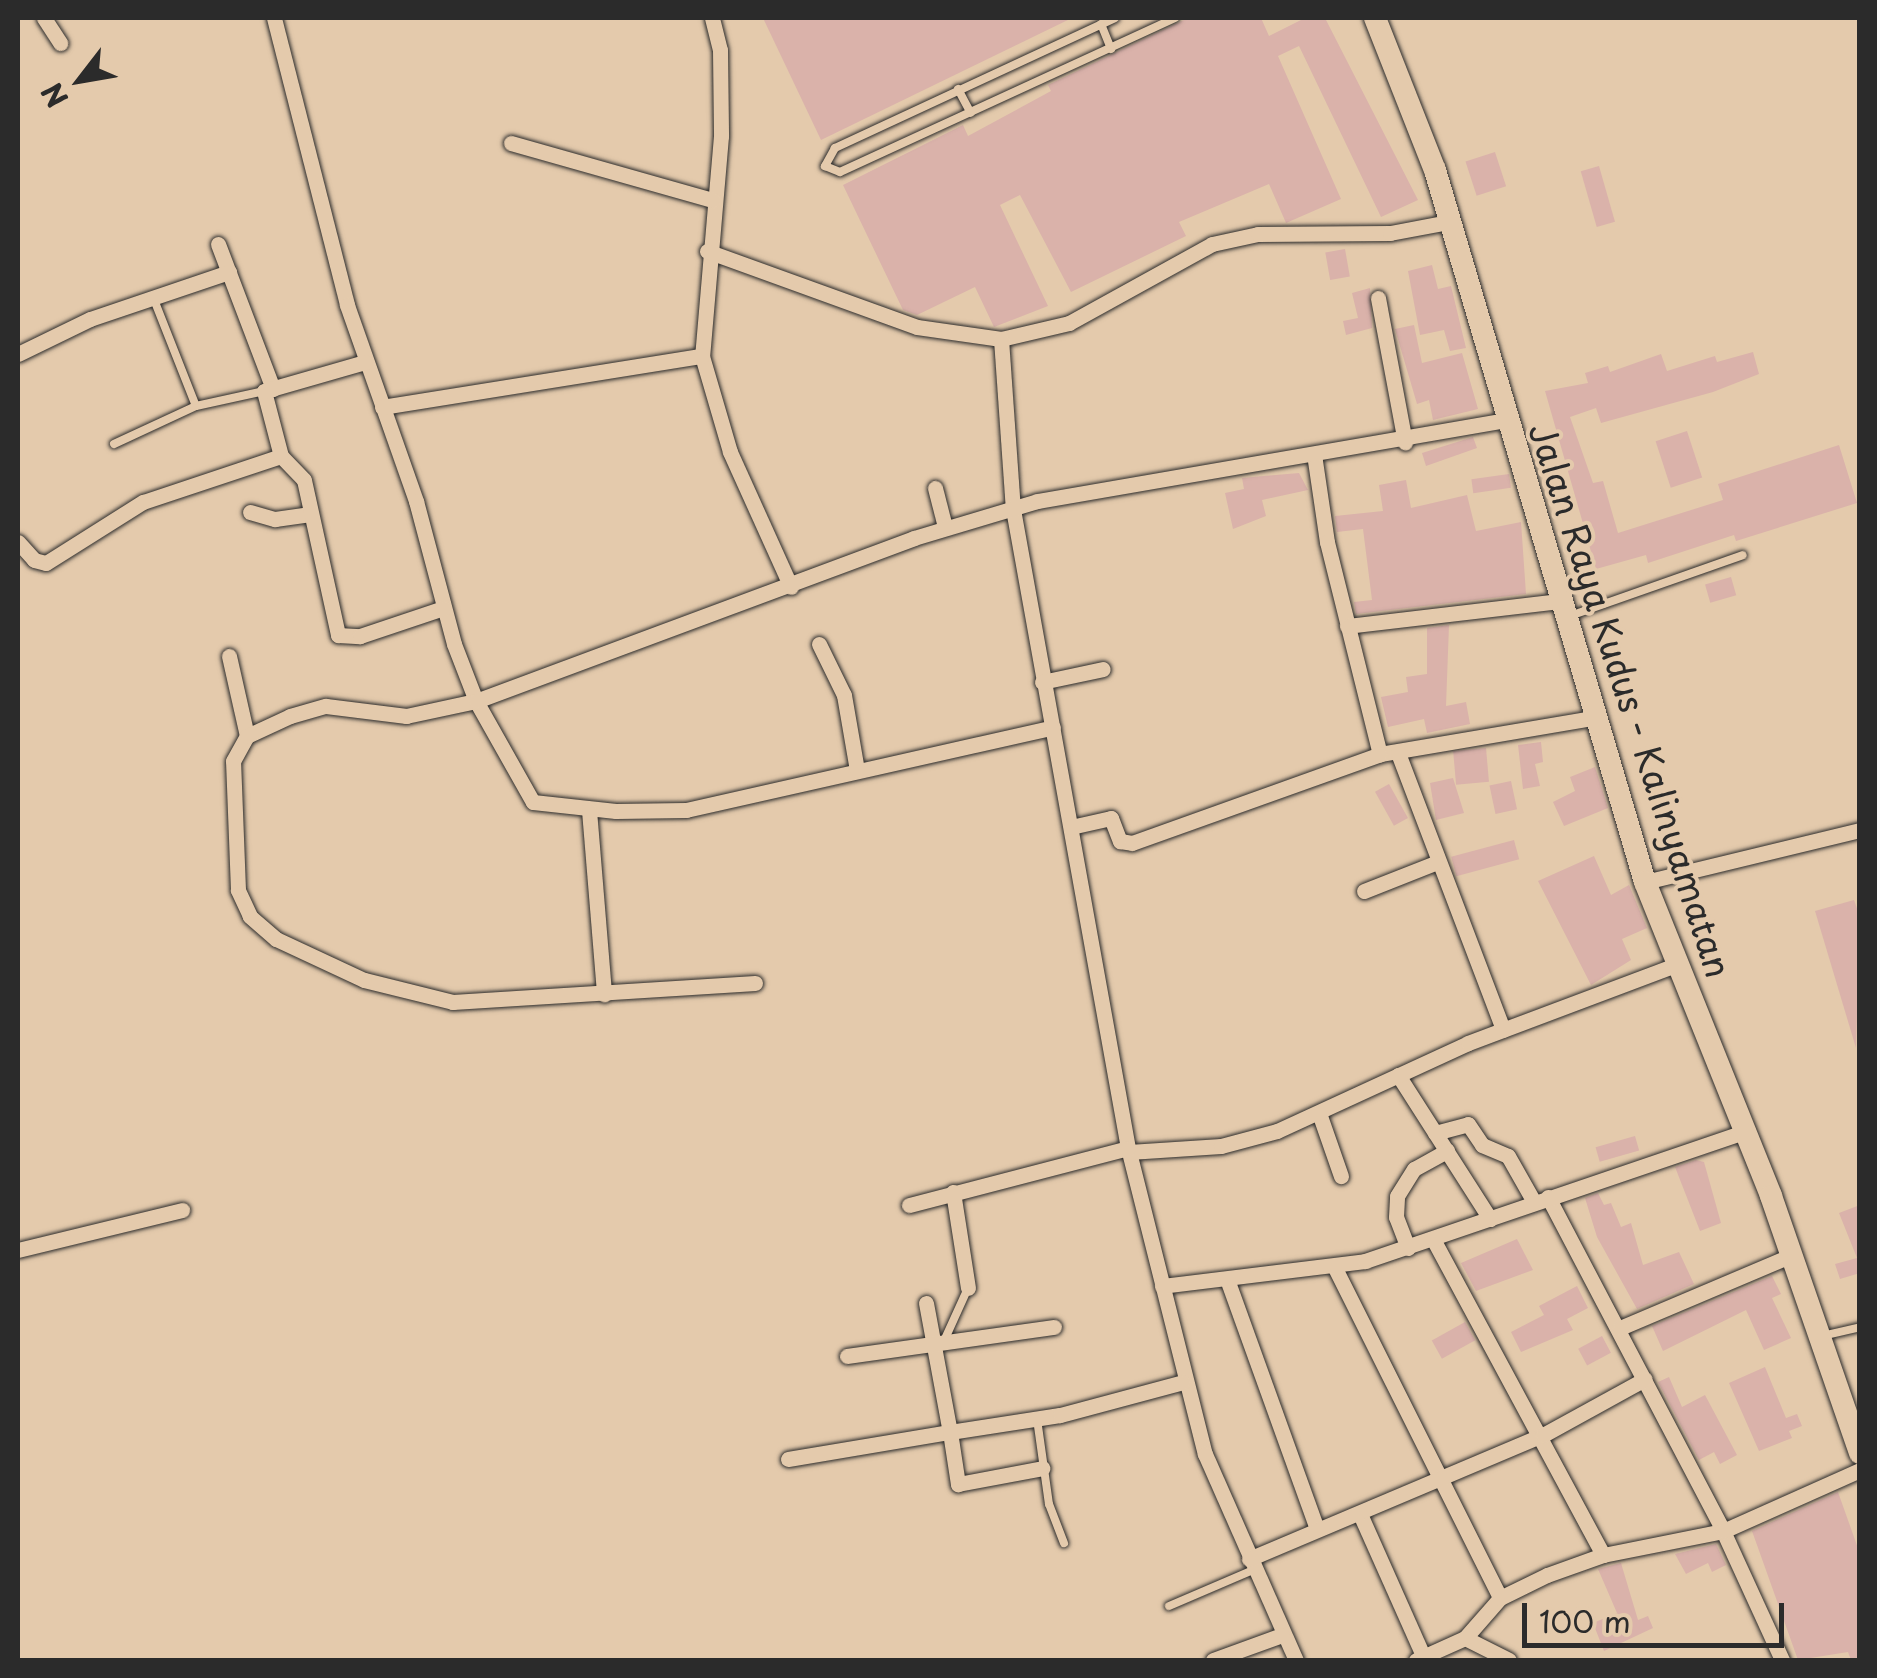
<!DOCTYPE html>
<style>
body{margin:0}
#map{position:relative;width:1877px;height:1678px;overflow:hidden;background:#e4caac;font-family:"Playpen Sans",sans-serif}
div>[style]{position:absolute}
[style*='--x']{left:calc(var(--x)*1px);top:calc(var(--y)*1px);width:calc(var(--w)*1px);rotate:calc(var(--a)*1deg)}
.building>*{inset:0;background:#dab2aa;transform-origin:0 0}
.roads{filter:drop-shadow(0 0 2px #2b2b2b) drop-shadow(0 0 2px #2b2b2b)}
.lane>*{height:8px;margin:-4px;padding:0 4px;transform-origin:4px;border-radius:4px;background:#e4caac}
.street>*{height:15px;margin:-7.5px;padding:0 7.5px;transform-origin:7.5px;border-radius:7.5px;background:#e4caac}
.secondary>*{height:22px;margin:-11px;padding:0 11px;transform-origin:11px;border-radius:11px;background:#e4caac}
span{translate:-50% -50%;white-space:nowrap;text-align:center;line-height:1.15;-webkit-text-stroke:8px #e4caac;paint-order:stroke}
.street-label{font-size:35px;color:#2b2b2b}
.frame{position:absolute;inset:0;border:20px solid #2b2b2b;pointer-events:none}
.north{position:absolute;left:30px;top:30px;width:100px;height:100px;-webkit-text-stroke:8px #e4caac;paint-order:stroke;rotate:239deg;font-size:28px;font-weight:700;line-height:40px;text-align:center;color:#2b2b2b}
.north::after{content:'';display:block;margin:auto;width:35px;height:45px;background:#2b2b2b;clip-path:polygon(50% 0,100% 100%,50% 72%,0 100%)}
.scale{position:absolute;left:1522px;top:1603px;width:262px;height:45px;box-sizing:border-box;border:5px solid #2b2b2b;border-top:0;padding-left:12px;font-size:30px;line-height:35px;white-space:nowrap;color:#2b2b2b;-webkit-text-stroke:8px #e4caac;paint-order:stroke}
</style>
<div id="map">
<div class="building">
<i style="clip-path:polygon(763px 18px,1072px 18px,821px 140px)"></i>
<i style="clip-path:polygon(1188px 18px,1261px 18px,1269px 36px,1305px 18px,1325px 18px,1418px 200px,1381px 217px,1299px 46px,1278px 56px,1341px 199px,1286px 223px,1269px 184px,1179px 222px,1186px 236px,1071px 292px,1020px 195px,1000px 205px,1048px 306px,994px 327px,975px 287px,917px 315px,903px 310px,843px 185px,963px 125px,968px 136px,1051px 91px,1048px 85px)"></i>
<i style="left:1495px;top:152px;width:36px;height:31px;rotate:72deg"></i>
<i style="left:1599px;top:166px;width:58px;height:19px;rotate:74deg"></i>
<i style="left:1345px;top:249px;width:28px;height:20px;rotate:80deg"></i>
<i style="clip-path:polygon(1432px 265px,1438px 289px,1451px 286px,1466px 348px,1450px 351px,1444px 330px,1420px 335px,1408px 271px)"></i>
<i style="clip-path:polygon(1370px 288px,1372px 328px,1346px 335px,1343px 321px,1358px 318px,1352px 293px)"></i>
<i style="clip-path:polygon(1414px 325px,1422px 363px,1462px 353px,1478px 409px,1433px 420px,1429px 400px,1417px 404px,1395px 329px)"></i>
<i style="clip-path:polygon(1753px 352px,1759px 374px,1713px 392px,1601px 423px,1596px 408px,1570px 417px,1593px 483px,1603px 481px,1618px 533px,1723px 500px,1718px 484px,1839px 445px,1857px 503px,1736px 541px,1734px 535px,1648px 563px,1646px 555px,1596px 569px,1545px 391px,1588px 383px,1585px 373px,1608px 366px,1610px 372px,1661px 354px,1667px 371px,1715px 356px,1717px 362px)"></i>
<i style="left:1687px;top:431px;width:49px;height:33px;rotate:72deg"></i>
<i style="clip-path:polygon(1473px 437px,1477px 448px,1426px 466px,1422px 453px)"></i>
<i style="clip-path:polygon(1299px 473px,1308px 490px,1262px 500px,1266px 516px,1233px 529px,1225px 493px,1244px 489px,1242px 478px)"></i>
<i style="left:1509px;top:474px;width:14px;height:38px;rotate:82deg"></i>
<i style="clip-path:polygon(1406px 480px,1411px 508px,1467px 495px,1476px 531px,1521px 522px,1526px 594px,1356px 614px,1354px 602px,1372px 600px,1363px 529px,1337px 532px,1335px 516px,1383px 511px,1379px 485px)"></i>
<i style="left:1731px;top:577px;width:19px;height:27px;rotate:74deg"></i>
<i style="clip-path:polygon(1449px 625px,1446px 706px,1466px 702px,1470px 724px,1427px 733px,1424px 719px,1388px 727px,1381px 697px,1408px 692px,1406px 677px,1427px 674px,1427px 628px)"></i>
<i style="clip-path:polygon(1541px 742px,1543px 762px,1535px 764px,1540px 786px,1523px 789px,1518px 745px)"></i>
<i style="left:1486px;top:748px;width:34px;height:33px;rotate:85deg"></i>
<i style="clip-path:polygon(1595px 767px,1608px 808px,1564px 826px,1553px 802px,1575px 791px,1570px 777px)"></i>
<i style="clip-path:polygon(1453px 778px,1464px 813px,1436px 820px,1430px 783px)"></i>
<i style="left:1511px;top:781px;width:29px;height:22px;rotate:78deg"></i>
<i style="left:1389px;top:784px;width:39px;height:16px;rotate:61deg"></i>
<i style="left:1514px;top:840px;width:20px;height:65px;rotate:75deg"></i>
<i style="clip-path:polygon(1594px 856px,1611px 895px,1629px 885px,1647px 928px,1622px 939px,1631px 960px,1591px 985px,1538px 881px)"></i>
<i style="clip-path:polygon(1854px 900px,1860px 917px,1856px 1048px,1815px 911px)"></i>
<i style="left:1635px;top:1136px;width:15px;height:41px;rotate:74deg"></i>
<i style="clip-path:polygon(1696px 1160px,1704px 1162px,1721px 1223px,1700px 1231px,1675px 1167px)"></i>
<i style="clip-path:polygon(1598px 1193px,1604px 1205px,1611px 1203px,1621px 1227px,1631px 1223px,1643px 1265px,1679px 1252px,1694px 1284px,1637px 1309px,1597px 1237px,1585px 1198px)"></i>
<i style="clip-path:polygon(1860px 1205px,1860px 1273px,1840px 1279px,1835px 1264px,1857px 1258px,1839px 1213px)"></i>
<i style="clip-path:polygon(1517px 1239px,1533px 1270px,1476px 1291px,1461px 1263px)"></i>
<i style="clip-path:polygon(1772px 1276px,1781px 1294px,1772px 1298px,1791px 1338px,1764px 1350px,1746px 1310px,1663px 1351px,1652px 1326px)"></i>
<i style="clip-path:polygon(1577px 1286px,1588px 1308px,1567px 1319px,1573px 1330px,1521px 1352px,1511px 1332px,1544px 1315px,1539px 1306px)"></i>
<i style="left:1465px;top:1322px;width:21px;height:38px;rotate:61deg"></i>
<i style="left:1602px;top:1336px;width:19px;height:27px;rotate:62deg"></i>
<i style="clip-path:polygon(1765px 1367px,1786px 1418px,1797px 1414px,1802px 1426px,1789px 1431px,1792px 1438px,1759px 1451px,1729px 1383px)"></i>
<i style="clip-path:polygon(1669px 1377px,1682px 1407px,1705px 1395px,1737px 1455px,1720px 1464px,1714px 1452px,1699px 1460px,1658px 1382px)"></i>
<i style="clip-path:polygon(1838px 1492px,1860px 1554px,1860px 1660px,1851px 1660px,1848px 1652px,1798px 1660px,1752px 1531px)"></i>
<i style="clip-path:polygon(1716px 1544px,1726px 1565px,1712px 1572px,1708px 1563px,1686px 1574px,1675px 1554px)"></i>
<i style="clip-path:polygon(1621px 1563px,1638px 1620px,1648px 1616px,1653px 1628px,1604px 1651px,1593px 1623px,1617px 1613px,1598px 1569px)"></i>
</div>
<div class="roads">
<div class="lane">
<i style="--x:1115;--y:18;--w:309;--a:155.1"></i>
<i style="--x:835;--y:148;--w:21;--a:119"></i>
<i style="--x:825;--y:166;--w:16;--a:22"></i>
<i style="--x:840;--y:172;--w:369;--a:-24.7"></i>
<i style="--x:1101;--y:24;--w:27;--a:68"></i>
<i style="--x:958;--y:89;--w:27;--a:62"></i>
<i style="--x:153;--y:297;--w:117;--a:68.5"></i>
<i style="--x:114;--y:444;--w:90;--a:-24.9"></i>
<i style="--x:196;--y:406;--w:70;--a:-12.4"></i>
<i style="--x:1570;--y:616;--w:183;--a:-19.4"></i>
<i style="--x:1822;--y:1336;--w:39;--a:-13"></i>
<i style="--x:944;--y:1341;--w:58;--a:-65.6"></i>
<i style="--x:1037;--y:1419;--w:86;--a:82"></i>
<i style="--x:1049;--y:1504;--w:42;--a:69"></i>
<i style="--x:1169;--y:1606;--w:91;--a:-23.2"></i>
</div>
<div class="street">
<i style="--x:44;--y:18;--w:30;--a:57"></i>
<i style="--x:274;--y:18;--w:296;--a:75.7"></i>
<i style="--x:347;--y:305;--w:208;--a:70.6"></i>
<i style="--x:416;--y:501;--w:148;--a:75.1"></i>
<i style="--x:454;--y:644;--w:61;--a:68.9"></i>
<i style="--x:476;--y:701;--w:116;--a:60.6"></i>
<i style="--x:533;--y:802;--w:83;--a:6.2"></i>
<i style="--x:616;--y:811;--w:70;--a:-0.8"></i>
<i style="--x:686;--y:810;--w:376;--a:-12.7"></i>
<i style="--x:712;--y:18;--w:33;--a:76"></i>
<i style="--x:720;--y:50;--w:86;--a:89.3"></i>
<i style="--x:721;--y:136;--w:221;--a:94.9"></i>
<i style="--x:702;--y:356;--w:100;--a:73.7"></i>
<i style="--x:730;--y:452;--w:148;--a:65.7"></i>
<i style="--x:511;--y:143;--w:210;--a:15.8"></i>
<i style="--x:218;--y:244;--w:155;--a:69.2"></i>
<i style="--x:707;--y:251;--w:223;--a:19.9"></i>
<i style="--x:917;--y:327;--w:85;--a:8.1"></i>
<i style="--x:1001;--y:339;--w:70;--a:-13.2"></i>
<i style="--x:1069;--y:323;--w:163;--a:-28.9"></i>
<i style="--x:1212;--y:244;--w:47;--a:-12.3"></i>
<i style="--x:1258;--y:234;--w:132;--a:-0.4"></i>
<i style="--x:1390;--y:233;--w:60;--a:-10.6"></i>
<i style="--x:1378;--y:298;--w:147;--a:79.4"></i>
<i style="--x:1001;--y:339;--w:170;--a:86"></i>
<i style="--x:1013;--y:509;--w:649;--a:79.8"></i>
<i style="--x:1128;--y:1148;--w:316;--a:75.9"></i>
<i style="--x:1205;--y:1454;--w:225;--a:66.2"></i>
<i style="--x:18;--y:354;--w:80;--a:-25.9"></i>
<i style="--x:90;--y:319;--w:147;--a:-18.7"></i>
<i style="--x:382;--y:407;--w:324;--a:-9.1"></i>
<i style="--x:1314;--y:454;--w:89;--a:81.6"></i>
<i style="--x:1327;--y:542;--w:219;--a:76"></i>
<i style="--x:1380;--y:754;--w:216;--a:-9.6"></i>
<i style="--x:281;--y:456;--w:67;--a:-104.7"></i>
<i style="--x:264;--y:391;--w:105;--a:-16"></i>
<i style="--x:935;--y:488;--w:40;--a:75.6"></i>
<i style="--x:250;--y:512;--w:26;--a:16"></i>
<i style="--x:275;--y:519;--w:34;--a:-8"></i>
<i style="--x:18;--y:542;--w:24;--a:48"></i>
<i style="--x:34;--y:560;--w:12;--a:14"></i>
<i style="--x:46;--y:563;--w:115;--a:-32.2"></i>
<i style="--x:143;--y:502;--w:145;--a:-18.4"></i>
<i style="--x:281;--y:456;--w:33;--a:46"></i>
<i style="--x:304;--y:480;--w:159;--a:77.6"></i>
<i style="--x:338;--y:635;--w:22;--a:3"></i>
<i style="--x:360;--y:636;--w:88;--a:-18.6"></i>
<i style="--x:1347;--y:626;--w:215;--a:-6.7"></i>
<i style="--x:819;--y:644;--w:57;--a:63.9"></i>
<i style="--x:844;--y:695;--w:76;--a:80.2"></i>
<i style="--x:229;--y:656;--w:82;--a:77.3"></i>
<i style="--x:1042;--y:682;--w:62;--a:-12"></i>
<i style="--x:1398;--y:753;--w:296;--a:69.2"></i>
<i style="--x:589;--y:810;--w:185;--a:85.3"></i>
<i style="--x:1071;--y:827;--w:41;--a:-12.7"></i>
<i style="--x:1111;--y:818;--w:25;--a:69"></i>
<i style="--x:1120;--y:841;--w:12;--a:9"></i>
<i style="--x:1132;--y:843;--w:263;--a:-19.7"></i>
<i style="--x:1645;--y:882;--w:221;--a:-13.6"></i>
<i style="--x:1364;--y:891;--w:76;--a:-21.5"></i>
<i style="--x:755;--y:983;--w:303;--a:176.4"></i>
<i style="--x:453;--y:1002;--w:92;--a:-166.1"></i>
<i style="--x:364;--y:980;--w:97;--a:-155"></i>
<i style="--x:276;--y:939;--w:35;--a:-139"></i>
<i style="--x:250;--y:916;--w:29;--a:-115"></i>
<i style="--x:238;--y:890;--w:129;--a:-92.2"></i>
<i style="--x:233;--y:761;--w:29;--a:-61"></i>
<i style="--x:247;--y:736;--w:47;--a:-24.9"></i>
<i style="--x:290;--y:716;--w:37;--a:-16"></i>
<i style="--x:326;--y:706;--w:81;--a:7.1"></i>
<i style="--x:406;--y:716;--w:72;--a:-12.1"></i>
<i style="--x:476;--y:701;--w:467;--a:-20.4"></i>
<i style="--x:914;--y:538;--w:128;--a:-16.7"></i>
<i style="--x:1037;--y:501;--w:475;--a:-9.8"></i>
<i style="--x:1398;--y:1075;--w:171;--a:57.4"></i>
<i style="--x:1319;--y:1113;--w:67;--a:70.8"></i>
<i style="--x:1435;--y:1133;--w:34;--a:-15"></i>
<i style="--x:1468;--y:1124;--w:25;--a:56"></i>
<i style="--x:1482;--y:1145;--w:28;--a:23"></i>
<i style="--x:1508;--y:1156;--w:53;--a:60.5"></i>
<i style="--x:1129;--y:1152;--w:92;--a:-3.7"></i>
<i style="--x:1221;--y:1146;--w:58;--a:-15"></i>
<i style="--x:1277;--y:1131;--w:210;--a:-24.7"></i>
<i style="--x:1468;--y:1043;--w:222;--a:-20.6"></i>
<i style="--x:953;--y:1192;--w:97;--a:81.1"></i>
<i style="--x:1548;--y:1197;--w:377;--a:62.3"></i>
<i style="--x:1723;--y:1531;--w:142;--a:65.4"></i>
<i style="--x:909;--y:1205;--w:226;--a:-14.6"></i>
<i style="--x:1433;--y:1239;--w:359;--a:61.7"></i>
<i style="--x:1408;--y:1248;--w:33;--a:-111"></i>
<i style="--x:1396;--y:1217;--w:21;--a:-87"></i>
<i style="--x:1397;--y:1196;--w:32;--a:-58"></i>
<i style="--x:1414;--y:1169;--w:38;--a:-29"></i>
<i style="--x:18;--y:1250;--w:169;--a:-13.7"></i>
<i style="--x:1334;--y:1266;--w:371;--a:63.4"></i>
<i style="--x:1227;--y:1279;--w:263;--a:70.2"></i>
<i style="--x:1162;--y:1286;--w:205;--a:-7"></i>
<i style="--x:1365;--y:1261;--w:400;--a:-18.8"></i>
<i style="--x:926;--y:1303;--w:131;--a:79.5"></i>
<i style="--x:950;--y:1432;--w:111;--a:-8.8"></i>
<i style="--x:1060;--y:1415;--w:127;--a:-15"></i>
<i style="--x:1620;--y:1328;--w:185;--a:-23"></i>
<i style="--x:847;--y:1356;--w:209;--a:-8"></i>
<i style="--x:788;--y:1459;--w:164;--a:-9.5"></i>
<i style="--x:950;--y:1432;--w:53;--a:81.3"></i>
<i style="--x:958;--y:1484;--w:86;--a:-10.7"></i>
<i style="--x:1360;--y:1514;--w:158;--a:66"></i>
<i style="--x:1249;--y:1559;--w:319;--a:-22.9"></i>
<i style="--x:1543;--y:1435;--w:116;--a:-28.8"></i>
<i style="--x:1465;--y:1638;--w:49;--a:26.6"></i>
<i style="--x:1213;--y:1660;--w:73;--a:-19.9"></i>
<i style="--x:1416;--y:1660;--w:54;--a:-24.2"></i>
<i style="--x:1465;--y:1638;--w:53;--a:-48.8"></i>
<i style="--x:1500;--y:1598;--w:52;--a:-26.1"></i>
<i style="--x:1547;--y:1575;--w:59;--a:-19.7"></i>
<i style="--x:1603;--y:1555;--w:122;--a:-11.3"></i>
<i style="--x:1723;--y:1531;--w:150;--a:-24"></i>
</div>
<div class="secondary">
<i style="--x:1375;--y:18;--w:163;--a:68.5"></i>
<i style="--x:1435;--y:170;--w:742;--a:73.57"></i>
<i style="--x:1645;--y:882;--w:338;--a:68.1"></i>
<i style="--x:1771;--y:1196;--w:272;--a:70.9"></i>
</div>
</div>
<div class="street-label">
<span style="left:1631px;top:700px;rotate:72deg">Jalan Raya Kudus - Kalinyamatan</span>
</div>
<div class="frame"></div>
<div class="north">N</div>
<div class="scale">100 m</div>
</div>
